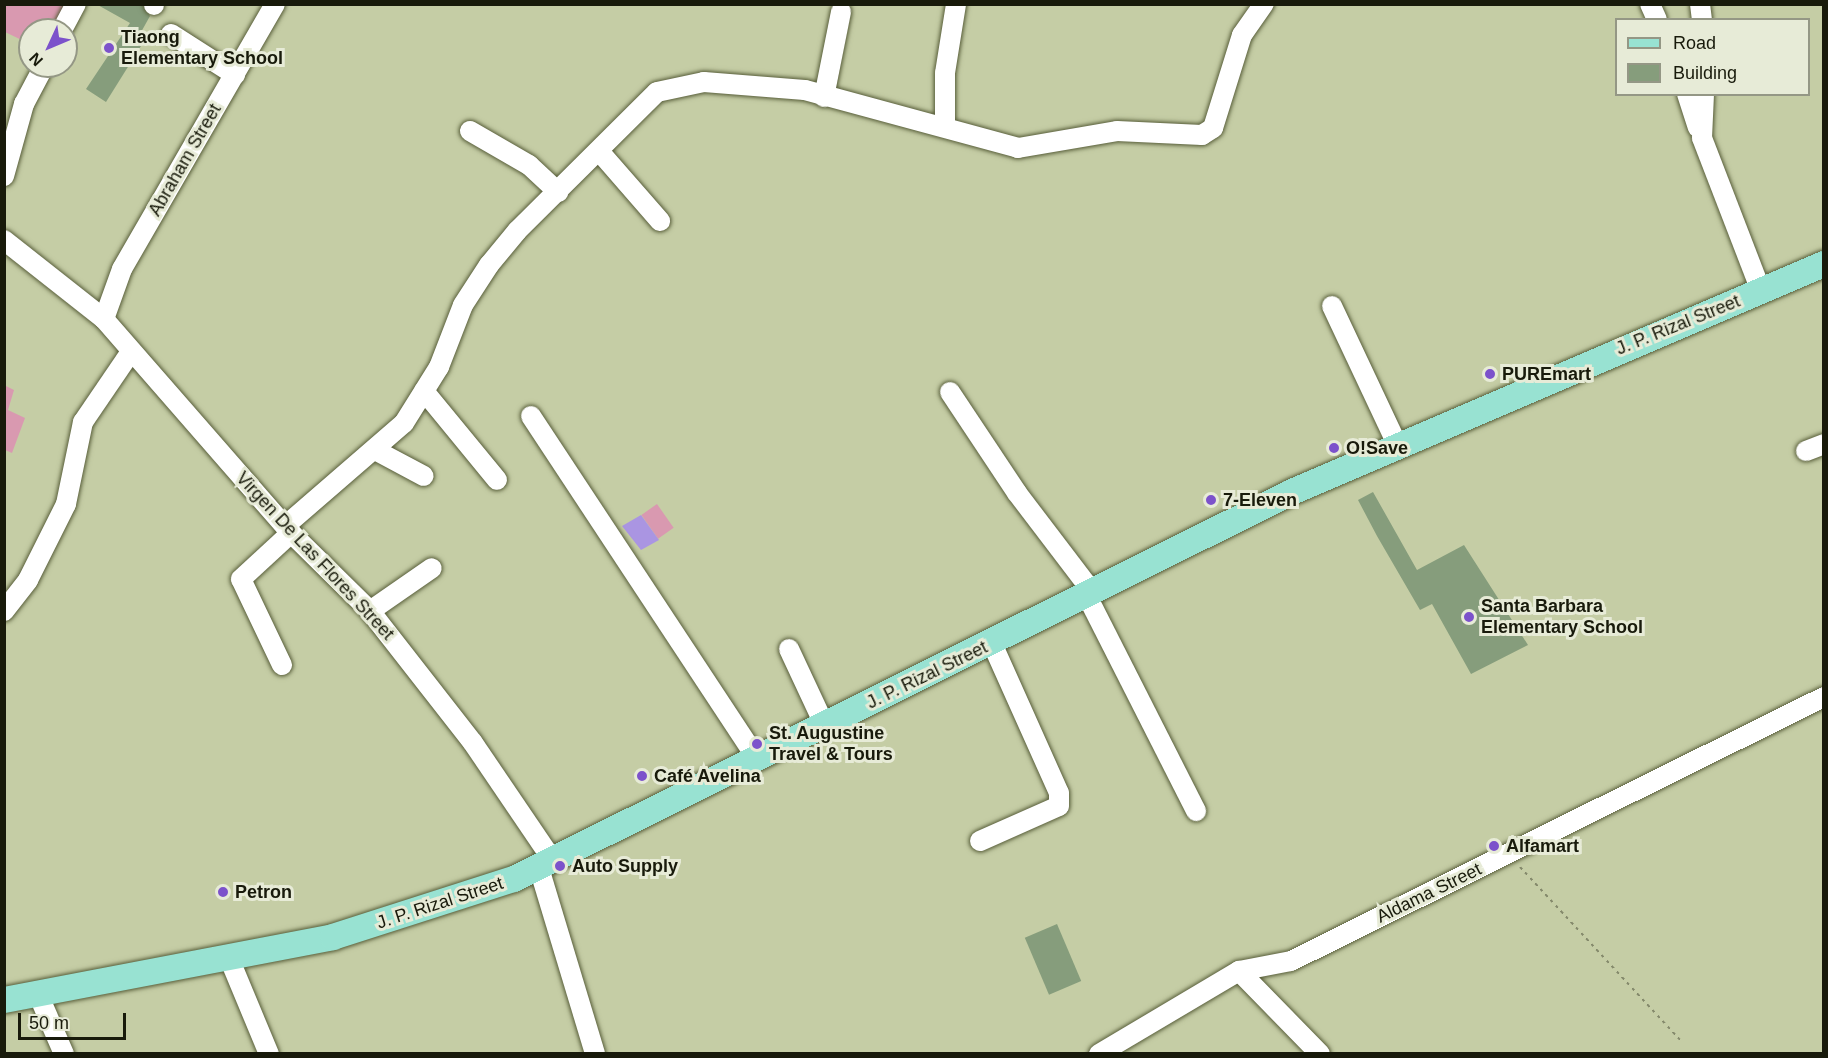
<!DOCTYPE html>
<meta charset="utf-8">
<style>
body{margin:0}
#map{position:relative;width:1828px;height:1058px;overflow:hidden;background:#c5cda5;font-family:Helvetica,sans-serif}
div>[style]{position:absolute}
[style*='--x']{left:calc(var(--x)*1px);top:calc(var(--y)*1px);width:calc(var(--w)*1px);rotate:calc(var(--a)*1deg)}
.green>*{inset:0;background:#d999b0;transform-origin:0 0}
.water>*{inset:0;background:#aa95e2}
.building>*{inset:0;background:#869d7c;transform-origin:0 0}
.path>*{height:2px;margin-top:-1px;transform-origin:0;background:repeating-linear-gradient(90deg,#84896b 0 3px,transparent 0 7.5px)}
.roads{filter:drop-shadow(0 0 2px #585e3a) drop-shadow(0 0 2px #585e3a)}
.minor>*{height:20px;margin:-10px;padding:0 10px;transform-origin:10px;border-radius:10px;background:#fff}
.major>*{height:26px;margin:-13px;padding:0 13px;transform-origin:13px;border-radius:13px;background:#98e2d2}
.dots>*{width:16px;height:16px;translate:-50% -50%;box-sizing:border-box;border:3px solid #e7ebd7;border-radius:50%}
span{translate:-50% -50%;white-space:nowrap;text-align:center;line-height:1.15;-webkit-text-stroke:6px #e7ebd7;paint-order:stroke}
.poi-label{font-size:18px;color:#181a0b;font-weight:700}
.left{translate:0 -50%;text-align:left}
.street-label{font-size:18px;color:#181a0b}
.frame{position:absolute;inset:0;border:6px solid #181a0b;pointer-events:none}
.legend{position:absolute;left:1615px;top:18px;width:195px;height:78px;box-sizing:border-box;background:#e7ebd7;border:2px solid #949785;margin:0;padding:8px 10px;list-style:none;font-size:18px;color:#181a0b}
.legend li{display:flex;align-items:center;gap:12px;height:30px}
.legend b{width:30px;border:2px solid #949785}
.north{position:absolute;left:18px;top:18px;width:60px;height:60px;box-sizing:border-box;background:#e7ebd7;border:2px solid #949785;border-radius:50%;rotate:226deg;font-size:16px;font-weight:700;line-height:24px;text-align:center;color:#181a0b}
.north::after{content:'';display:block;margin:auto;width:21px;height:27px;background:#7c52cb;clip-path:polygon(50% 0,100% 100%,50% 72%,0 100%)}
.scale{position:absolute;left:18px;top:1013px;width:108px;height:27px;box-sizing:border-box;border:3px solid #181a0b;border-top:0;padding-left:8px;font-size:18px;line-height:21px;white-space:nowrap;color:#181a0b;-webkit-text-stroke:4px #e7ebd7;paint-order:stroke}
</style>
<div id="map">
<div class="green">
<i style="clip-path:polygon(5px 5px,80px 5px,66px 30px,30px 30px,30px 44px,5px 32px)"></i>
<i style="clip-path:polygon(4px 385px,14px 390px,8px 410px,25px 418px,12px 453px,5px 450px)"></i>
<i style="left:657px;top:504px;width:29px;height:19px;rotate:55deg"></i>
</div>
<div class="water">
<i style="clip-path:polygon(641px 515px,659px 540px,641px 550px,622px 526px)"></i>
</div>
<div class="building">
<i style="clip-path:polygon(96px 4px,142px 4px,150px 16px,140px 34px,146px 38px,106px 102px,86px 89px,130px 23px)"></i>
<i style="clip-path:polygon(1373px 492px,1417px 570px,1464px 545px,1528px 645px,1471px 674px,1432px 604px,1420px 610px,1377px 536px,1358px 500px)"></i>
<i style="left:1057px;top:924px;width:62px;height:35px;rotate:67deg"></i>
</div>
<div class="path">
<i style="--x:1520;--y:867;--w:240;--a:47.2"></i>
</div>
<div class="roads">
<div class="minor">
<i style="--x:154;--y:4;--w:1;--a:90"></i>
<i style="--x:1650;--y:4;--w:17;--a:66"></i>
<i style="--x:1700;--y:4;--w:16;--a:83"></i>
<i style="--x:62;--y:30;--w:30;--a:-62"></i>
<i style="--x:171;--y:34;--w:76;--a:32.6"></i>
<i style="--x:1687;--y:94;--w:35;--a:72"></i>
<i style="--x:1704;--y:94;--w:44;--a:92.6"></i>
<i style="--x:1702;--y:138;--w:164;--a:68.9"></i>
<i style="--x:824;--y:97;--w:87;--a:-78.7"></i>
<i style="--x:945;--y:127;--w:54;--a:-90"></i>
<i style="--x:945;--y:73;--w:70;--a:-80.9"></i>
<i style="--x:470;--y:131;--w:68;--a:30"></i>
<i style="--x:529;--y:165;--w:40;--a:43"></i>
<i style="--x:599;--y:151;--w:93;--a:48.9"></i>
<i style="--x:4;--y:176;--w:75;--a:-74.5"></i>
<i style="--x:24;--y:104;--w:43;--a:-62.2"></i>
<i style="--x:4;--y:240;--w:127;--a:38.3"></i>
<i style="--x:104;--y:319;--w:284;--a:48.9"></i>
<i style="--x:291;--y:533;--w:111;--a:44.6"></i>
<i style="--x:370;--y:611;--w:167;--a:52"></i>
<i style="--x:473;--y:743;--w:144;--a:55.8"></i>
<i style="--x:1332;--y:306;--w:153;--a:64.8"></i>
<i style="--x:104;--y:319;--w:53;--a:-70.2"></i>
<i style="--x:122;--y:269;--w:306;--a:-60"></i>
<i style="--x:424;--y:391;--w:115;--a:50.6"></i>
<i style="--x:950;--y:392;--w:121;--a:56.4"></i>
<i style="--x:1017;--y:493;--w:127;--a:52.7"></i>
<i style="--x:531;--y:416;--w:409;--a:56.6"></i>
<i style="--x:375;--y:450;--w:55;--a:28"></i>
<i style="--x:1806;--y:451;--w:19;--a:-21"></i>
<i style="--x:285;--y:526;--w:157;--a:-40.9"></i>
<i style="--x:404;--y:423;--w:66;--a:-58"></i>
<i style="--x:439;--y:367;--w:66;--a:-68.8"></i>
<i style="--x:463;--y:305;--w:48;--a:-57"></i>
<i style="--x:489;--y:265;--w:44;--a:-50.5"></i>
<i style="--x:517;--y:231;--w:197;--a:-44.8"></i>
<i style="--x:657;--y:92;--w:48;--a:-12"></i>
<i style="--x:704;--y:82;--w:101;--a:4.5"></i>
<i style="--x:805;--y:90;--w:221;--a:15.2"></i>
<i style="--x:1018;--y:148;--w:100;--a:-9.7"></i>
<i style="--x:1117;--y:131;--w:85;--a:2.7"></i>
<i style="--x:1202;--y:135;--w:13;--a:-32"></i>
<i style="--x:1213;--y:128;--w:97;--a:-72.7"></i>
<i style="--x:1242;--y:35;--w:38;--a:-55"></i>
<i style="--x:1088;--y:598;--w:239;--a:63.1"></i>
<i style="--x:4;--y:611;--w:39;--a:-52"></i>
<i style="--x:28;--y:580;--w:85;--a:-63.4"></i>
<i style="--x:66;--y:504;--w:84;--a:-78.3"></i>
<i style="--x:83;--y:422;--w:83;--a:-55.7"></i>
<i style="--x:370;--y:611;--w:75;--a:-34.7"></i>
<i style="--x:789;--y:649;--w:83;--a:65"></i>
<i style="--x:282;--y:665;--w:95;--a:-115.5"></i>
<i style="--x:241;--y:579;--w:68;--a:-42.6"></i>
<i style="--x:980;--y:841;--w:86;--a:-23.9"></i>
<i style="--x:1059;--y:806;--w:13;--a:-90"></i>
<i style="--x:1059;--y:793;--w:164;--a:-114.1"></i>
<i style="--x:539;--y:868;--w:194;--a:73.2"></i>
<i style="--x:229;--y:958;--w:104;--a:67.4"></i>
<i style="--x:1239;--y:971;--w:116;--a:45.7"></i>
<i style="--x:38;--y:994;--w:65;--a:66.6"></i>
<i style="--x:1099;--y:1054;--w:163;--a:-30.7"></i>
<i style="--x:1239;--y:971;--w:53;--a:-10.9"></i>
<i style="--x:1291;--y:961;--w:595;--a:-26.35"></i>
</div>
<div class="major">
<i style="--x:4;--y:1000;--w:335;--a:-10.8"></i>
<i style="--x:333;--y:937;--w:190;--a:-17.8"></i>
<i style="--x:514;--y:879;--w:869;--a:-26.45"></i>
<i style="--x:1292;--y:492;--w:579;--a:-23.2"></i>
</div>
</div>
<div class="dots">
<i style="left:109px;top:48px;background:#7c52cb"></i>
<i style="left:1490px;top:374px;background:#7c52cb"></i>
<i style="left:1334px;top:448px;background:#7c52cb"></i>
<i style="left:1211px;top:500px;background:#7c52cb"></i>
<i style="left:1469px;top:617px;background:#7c52cb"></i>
<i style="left:757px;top:744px;background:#7c52cb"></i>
<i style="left:642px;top:776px;background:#7c52cb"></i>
<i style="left:1494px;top:846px;background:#7c52cb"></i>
<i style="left:560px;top:866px;background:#7c52cb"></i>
<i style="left:223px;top:892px;background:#7c52cb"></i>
</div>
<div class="poi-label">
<span class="left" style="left:121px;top:48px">Tiaong<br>Elementary School</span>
<span class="left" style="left:1502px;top:374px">PUREmart</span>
<span class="left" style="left:1346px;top:448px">O!Save</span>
<span class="left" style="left:1223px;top:500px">7-Eleven</span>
<span class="left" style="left:1481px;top:617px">Santa Barbara<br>Elementary School</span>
<span class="left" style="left:769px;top:744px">St. Augustine<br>Travel &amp; Tours</span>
<span class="left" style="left:654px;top:776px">Café Avelina</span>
<span class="left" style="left:1506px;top:846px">Alfamart</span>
<span class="left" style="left:572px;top:866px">Auto Supply</span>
<span class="left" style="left:235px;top:892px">Petron</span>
</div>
<div class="street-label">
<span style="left:185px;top:160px;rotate:-60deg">Abraham Street</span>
<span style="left:1678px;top:325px;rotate:-22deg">J. P. Rizal Street</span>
<span style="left:315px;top:556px;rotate:47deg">Virgen De Las Flores Street</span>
<span style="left:927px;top:675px;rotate:-26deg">J. P. Rizal Street</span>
<span style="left:1429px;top:893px;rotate:-26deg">Aldama Street</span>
<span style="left:440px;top:903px;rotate:-18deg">J. P. Rizal Street</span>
</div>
<div class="frame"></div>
<ul class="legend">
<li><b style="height:8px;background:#98e2d2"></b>Road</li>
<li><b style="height:16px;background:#869d7c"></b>Building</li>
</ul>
<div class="north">N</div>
<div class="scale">50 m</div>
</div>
